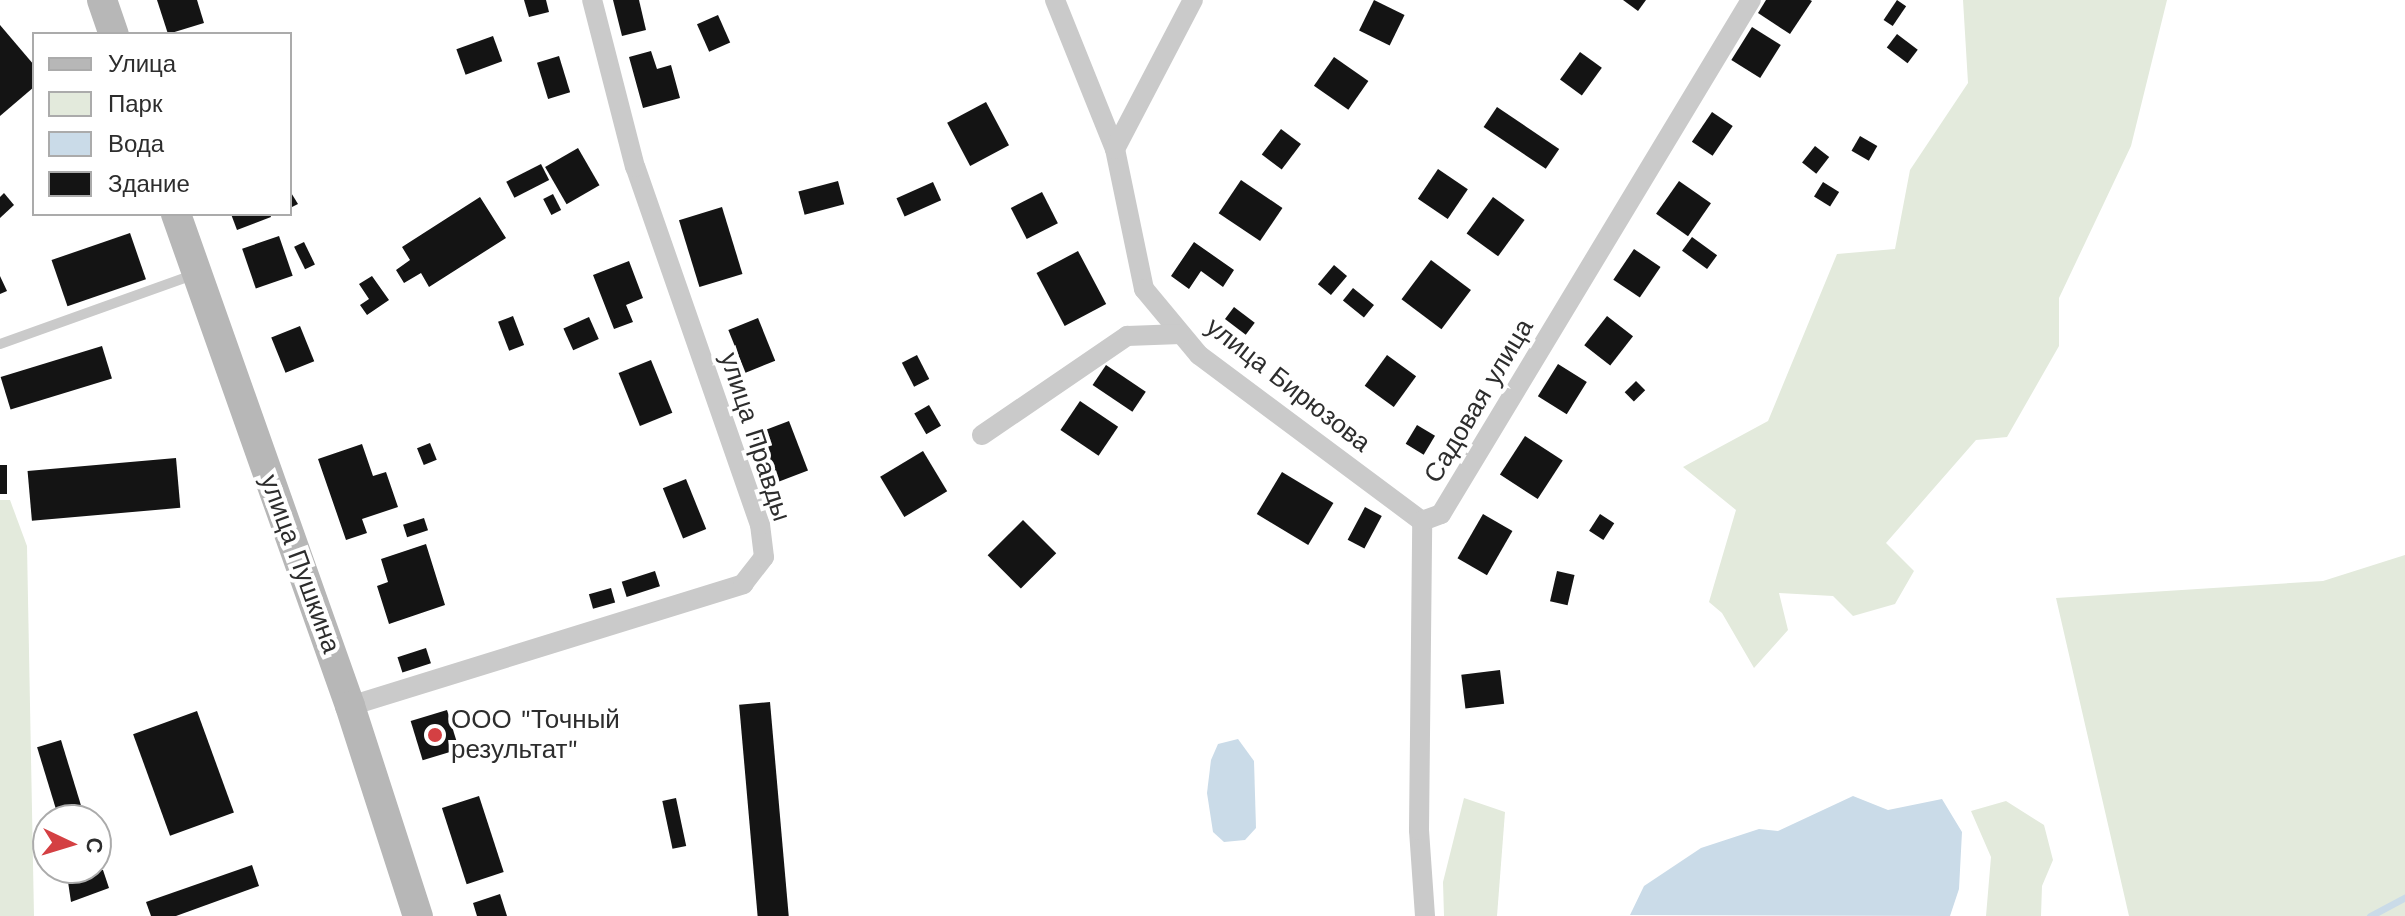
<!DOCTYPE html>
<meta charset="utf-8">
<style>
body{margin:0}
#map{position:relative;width:2405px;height:916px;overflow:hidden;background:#fff;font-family:"Work Sans",sans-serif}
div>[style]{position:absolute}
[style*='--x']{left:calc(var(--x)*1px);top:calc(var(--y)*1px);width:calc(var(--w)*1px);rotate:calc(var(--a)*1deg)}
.green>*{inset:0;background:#e3eadc}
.water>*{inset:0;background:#cadbe8}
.stream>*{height:7px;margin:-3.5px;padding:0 3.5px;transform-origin:3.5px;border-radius:3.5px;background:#cadbe8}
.building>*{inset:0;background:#141414;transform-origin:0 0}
.lane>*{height:10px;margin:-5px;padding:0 5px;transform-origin:5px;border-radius:5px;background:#cacaca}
.street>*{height:20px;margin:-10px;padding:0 10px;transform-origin:10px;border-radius:10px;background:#cacaca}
.secondary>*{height:30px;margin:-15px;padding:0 15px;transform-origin:15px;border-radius:15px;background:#b7b7b7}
.dots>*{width:22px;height:22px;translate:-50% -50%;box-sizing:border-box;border:4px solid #fff;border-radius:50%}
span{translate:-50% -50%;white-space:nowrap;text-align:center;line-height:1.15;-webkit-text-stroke:8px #fff;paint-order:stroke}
.street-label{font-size:26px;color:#2d2d2d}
.poi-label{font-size:26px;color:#2d2d2d}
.left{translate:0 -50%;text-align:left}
.legend{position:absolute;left:32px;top:32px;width:260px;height:184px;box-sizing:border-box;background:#fff;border:2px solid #ababab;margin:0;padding:10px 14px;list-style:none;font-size:24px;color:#2d2d2d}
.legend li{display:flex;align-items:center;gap:16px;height:40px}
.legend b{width:40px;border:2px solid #ababab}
.north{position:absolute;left:32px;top:804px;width:80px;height:80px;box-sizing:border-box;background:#fff;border:2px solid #ababab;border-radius:50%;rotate:94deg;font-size:22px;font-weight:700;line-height:32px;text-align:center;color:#2d2d2d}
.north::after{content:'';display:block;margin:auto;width:28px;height:36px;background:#d44043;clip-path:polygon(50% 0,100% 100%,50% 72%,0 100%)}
</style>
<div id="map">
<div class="green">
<i style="clip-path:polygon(1963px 0,2167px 0,2131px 146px,2059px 298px,2059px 346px,2007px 437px,1976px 440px,1886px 543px,1914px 571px,1895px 604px,1853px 616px,1833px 596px,1779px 593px,1788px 630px,1754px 668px,1722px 613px,1709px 602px,1736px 510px,1683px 467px,1768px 421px,1837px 254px,1895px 249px,1910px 170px,1968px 83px)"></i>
<i style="clip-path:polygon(0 500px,10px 500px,27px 546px,34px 916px,0 916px)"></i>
<i style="clip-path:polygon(2405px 555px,2405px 916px,2129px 916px,2056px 598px,2323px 581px)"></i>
<i style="clip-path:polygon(1464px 798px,1505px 812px,1497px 916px,1444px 916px,1443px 882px)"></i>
<i style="clip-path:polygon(2006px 801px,2044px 825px,2053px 860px,2042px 886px,2041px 916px,1986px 916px,1991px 857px,1971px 811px)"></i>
</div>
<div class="water">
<i style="clip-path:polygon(1238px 739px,1254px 761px,1256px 828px,1245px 840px,1224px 842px,1213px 832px,1207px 793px,1211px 760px,1218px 744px)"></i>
<i style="clip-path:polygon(1853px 796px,1888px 810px,1942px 799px,1962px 832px,1959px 889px,1950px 916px,1630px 915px,1644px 886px,1701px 848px,1759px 829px,1778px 831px)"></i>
</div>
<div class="stream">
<i style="--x:2370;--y:916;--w:40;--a:-28"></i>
</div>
<div class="building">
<i style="clip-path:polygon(157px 0,197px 0,204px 23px,168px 34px)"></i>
<i style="clip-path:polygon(524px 0,546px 0,549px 12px,529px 17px)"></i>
<i style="clip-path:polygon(613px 0,639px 0,646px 30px,622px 36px)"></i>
<i style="left:1374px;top:0;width:34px;height:34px;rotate:26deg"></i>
<i style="clip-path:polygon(1623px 0,1646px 0,1638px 11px)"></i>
<i style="clip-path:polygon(1766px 0,1810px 0,1812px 1px,1790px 34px,1758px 13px)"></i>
<i style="left:1897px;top:0;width:11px;height:24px;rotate:34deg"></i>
<i style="left:718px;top:15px;width:30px;height:23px;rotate:66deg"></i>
<i style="clip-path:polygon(0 25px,34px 65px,34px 87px,0 116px)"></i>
<i style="left:1752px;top:27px;width:34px;height:39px;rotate:32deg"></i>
<i style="left:1897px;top:34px;width:26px;height:17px;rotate:37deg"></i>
<i style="left:493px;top:36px;width:27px;height:39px;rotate:70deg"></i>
<i style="clip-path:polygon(651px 51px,657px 69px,671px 65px,680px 98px,643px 108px,629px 57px)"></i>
<i style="left:1580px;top:52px;width:27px;height:34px;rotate:36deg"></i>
<i style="left:559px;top:56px;width:38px;height:23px;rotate:73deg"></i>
<i style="left:1334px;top:57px;width:42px;height:35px;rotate:35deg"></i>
<i style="left:986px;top:102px;width:49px;height:44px;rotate:62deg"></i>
<i style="left:1497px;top:107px;width:75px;height:24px;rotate:34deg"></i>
<i style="left:1712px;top:112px;width:25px;height:36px;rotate:34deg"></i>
<i style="left:1281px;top:129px;width:25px;height:32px;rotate:37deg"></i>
<i style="left:1860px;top:136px;width:20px;height:17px;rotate:30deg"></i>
<i style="left:1815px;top:146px;width:18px;height:21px;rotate:38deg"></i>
<i style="left:578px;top:148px;width:43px;height:38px;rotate:60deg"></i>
<i style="left:541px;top:164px;width:18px;height:39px;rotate:63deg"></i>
<i style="left:1438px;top:169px;width:36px;height:36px;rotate:34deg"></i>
<i style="left:1241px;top:180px;width:50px;height:40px;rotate:34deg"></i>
<i style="left:838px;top:181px;width:24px;height:41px;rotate:75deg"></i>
<i style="left:1679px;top:181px;width:39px;height:40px;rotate:35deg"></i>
<i style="left:933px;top:182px;width:20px;height:40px;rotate:66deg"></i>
<i style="left:1823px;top:182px;width:19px;height:17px;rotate:32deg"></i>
<i style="clip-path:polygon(290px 191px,298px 204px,290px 208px)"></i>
<i style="left:1042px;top:192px;width:35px;height:35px;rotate:63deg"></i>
<i style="clip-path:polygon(4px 193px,14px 205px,0 218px,0 197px)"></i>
<i style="left:553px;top:194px;width:18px;height:11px;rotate:63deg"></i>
<i style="clip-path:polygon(480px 197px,506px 238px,429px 287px,421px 273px,404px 283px,396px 270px,410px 260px,402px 247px)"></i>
<i style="left:1493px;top:197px;width:39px;height:45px;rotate:36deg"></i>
<i style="left:722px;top:207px;width:70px;height:45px;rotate:73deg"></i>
<i style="clip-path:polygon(231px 214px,270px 214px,271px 217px,237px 230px)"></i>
<i style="left:130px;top:233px;width:49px;height:83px;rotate:71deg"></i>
<i style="left:279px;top:236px;width:42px;height:39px;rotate:71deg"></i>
<i style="left:1692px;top:237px;width:31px;height:17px;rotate:36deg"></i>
<i style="left:304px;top:242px;width:25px;height:11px;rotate:64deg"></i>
<i style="clip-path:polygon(1194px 242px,1234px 270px,1223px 287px,1201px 271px,1189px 289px,1171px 276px)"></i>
<i style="left:1634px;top:249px;width:32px;height:37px;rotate:34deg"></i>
<i style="left:1078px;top:251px;width:60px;height:47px;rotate:62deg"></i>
<i style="left:1431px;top:260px;width:50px;height:49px;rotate:37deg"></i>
<i style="clip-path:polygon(629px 261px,643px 298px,626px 305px,633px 322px,614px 329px,593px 275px)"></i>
<i style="left:1334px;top:265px;width:17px;height:25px;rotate:40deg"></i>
<i style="clip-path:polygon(0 276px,7px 291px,0 294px)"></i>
<i style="clip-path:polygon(372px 276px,389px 300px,367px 315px,360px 305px,369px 299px,359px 284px)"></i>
<i style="left:1353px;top:288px;width:27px;height:16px;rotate:39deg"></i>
<i style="left:1234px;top:307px;width:26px;height:15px;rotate:37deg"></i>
<i style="left:513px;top:316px;width:31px;height:16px;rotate:69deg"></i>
<i style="left:1607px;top:316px;width:33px;height:37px;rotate:38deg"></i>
<i style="left:589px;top:317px;width:24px;height:28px;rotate:66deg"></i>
<i style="left:758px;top:318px;width:46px;height:32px;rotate:68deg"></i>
<i style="left:1216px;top:323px;width:21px;height:10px;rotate:43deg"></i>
<i style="left:300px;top:326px;width:38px;height:31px;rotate:68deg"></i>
<i style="left:102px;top:346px;width:34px;height:106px;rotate:73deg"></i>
<i style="left:917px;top:355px;width:27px;height:17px;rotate:63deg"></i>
<i style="left:1387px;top:355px;width:36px;height:38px;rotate:36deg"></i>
<i style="left:651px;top:360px;width:57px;height:35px;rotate:68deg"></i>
<i style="left:1558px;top:364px;width:34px;height:38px;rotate:32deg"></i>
<i style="left:1106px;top:365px;width:48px;height:24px;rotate:34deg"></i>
<i style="left:1636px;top:381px;width:13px;height:16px;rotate:45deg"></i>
<i style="left:1080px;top:401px;width:46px;height:35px;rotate:34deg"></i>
<i style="left:929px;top:405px;width:24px;height:17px;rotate:60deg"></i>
<i style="left:789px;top:421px;width:53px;height:40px;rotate:69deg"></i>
<i style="left:1417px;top:425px;width:21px;height:22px;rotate:31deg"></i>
<i style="left:1525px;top:436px;width:45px;height:46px;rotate:33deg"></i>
<i style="left:430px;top:443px;width:18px;height:14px;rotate:68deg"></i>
<i style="clip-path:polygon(362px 444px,373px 476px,386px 472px,398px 507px,362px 519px,367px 533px,346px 540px,318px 459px)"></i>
<i style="left:923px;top:451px;width:47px;height:50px;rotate:59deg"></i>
<i style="left:176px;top:458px;width:50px;height:149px;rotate:85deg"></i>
<i style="left:0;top:465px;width:7px;height:29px"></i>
<i style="left:1282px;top:472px;width:60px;height:49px;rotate:31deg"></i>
<i style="left:686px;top:479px;width:54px;height:25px;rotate:68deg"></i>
<i style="left:1365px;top:507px;width:19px;height:37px;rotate:28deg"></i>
<i style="left:1483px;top:514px;width:34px;height:51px;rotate:30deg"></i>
<i style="left:1600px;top:514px;width:17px;height:20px;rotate:33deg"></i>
<i style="left:424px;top:518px;width:13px;height:22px;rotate:72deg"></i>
<i style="left:1023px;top:520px;width:47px;height:50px;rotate:45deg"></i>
<i style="clip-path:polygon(426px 544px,445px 605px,389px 624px,377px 586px,388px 582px,381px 559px)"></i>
<i style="left:655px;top:571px;width:16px;height:35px;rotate:72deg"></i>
<i style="left:1557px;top:571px;width:18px;height:31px;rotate:13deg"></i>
<i style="left:611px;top:588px;width:15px;height:23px;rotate:74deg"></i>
<i style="left:426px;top:648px;width:16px;height:30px;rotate:72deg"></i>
<i style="left:1500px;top:670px;width:34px;height:39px;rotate:83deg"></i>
<i style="left:770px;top:702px;width:215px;height:31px;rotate:85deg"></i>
<i style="left:447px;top:710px;width:41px;height:38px;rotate:73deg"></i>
<i style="left:197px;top:711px;width:108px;height:68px;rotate:70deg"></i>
<i style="left:61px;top:740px;width:72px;height:25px;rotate:73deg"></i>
<i style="left:479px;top:796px;width:80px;height:39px;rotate:72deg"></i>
<i style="left:676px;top:798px;width:49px;height:14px;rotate:78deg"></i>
<i style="clip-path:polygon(252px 865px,259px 886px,176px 916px,151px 916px,146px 902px)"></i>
<i style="clip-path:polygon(66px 868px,103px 870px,109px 888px,71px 902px)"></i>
<i style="clip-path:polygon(500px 894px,507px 916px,477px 916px,473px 903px)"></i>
</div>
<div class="lane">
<i style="--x:0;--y:344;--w:207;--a:-19.7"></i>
</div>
<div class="street">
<i style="--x:1055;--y:0;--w:161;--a:68.1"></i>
<i style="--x:1115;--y:149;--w:143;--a:78.3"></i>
<i style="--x:1144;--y:289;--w:86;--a:50.2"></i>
<i style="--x:1199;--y:355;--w:278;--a:36.7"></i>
<i style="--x:1115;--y:149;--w:168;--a:-62.4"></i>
<i style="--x:982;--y:435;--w:176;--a:-34.3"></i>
<i style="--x:1127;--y:336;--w:54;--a:-2.1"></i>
<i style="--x:350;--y:706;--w:412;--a:-17.2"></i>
<i style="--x:743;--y:584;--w:34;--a:-52"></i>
<i style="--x:764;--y:557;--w:32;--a:-97"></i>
<i style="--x:760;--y:525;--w:379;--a:-109.2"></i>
<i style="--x:635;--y:167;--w:172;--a:-104.4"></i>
<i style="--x:1425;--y:916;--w:86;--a:-94"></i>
<i style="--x:1419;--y:830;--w:309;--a:-89.4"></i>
<i style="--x:1422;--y:521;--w:20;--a:-20"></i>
<i style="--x:1441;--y:514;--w:600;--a:-58.91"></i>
</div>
<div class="secondary">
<i style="--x:102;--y:0;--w:36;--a:71"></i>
<i style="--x:176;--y:214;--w:522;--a:70.52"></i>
<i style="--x:350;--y:706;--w:221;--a:72.1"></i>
</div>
<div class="dots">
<i style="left:435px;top:735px;background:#d44043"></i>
</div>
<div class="street-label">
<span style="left:1288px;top:385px;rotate:38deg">улица Бирюзова</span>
<span style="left:1479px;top:401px;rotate:-59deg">Садовая улица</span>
<span style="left:755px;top:437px;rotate:72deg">улица Правды</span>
<span style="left:300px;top:564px;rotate:70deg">улица Пушкина</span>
</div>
<div class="poi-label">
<span class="left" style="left:451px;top:735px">ООО "Точный<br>результат"</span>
</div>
<ul class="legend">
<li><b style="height:10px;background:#b7b7b7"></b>Улица</li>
<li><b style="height:22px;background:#e3eadc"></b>Парк</li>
<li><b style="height:22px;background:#cadbe8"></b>Вода</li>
<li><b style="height:22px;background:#141414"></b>Здание</li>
</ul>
<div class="north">С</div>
</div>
